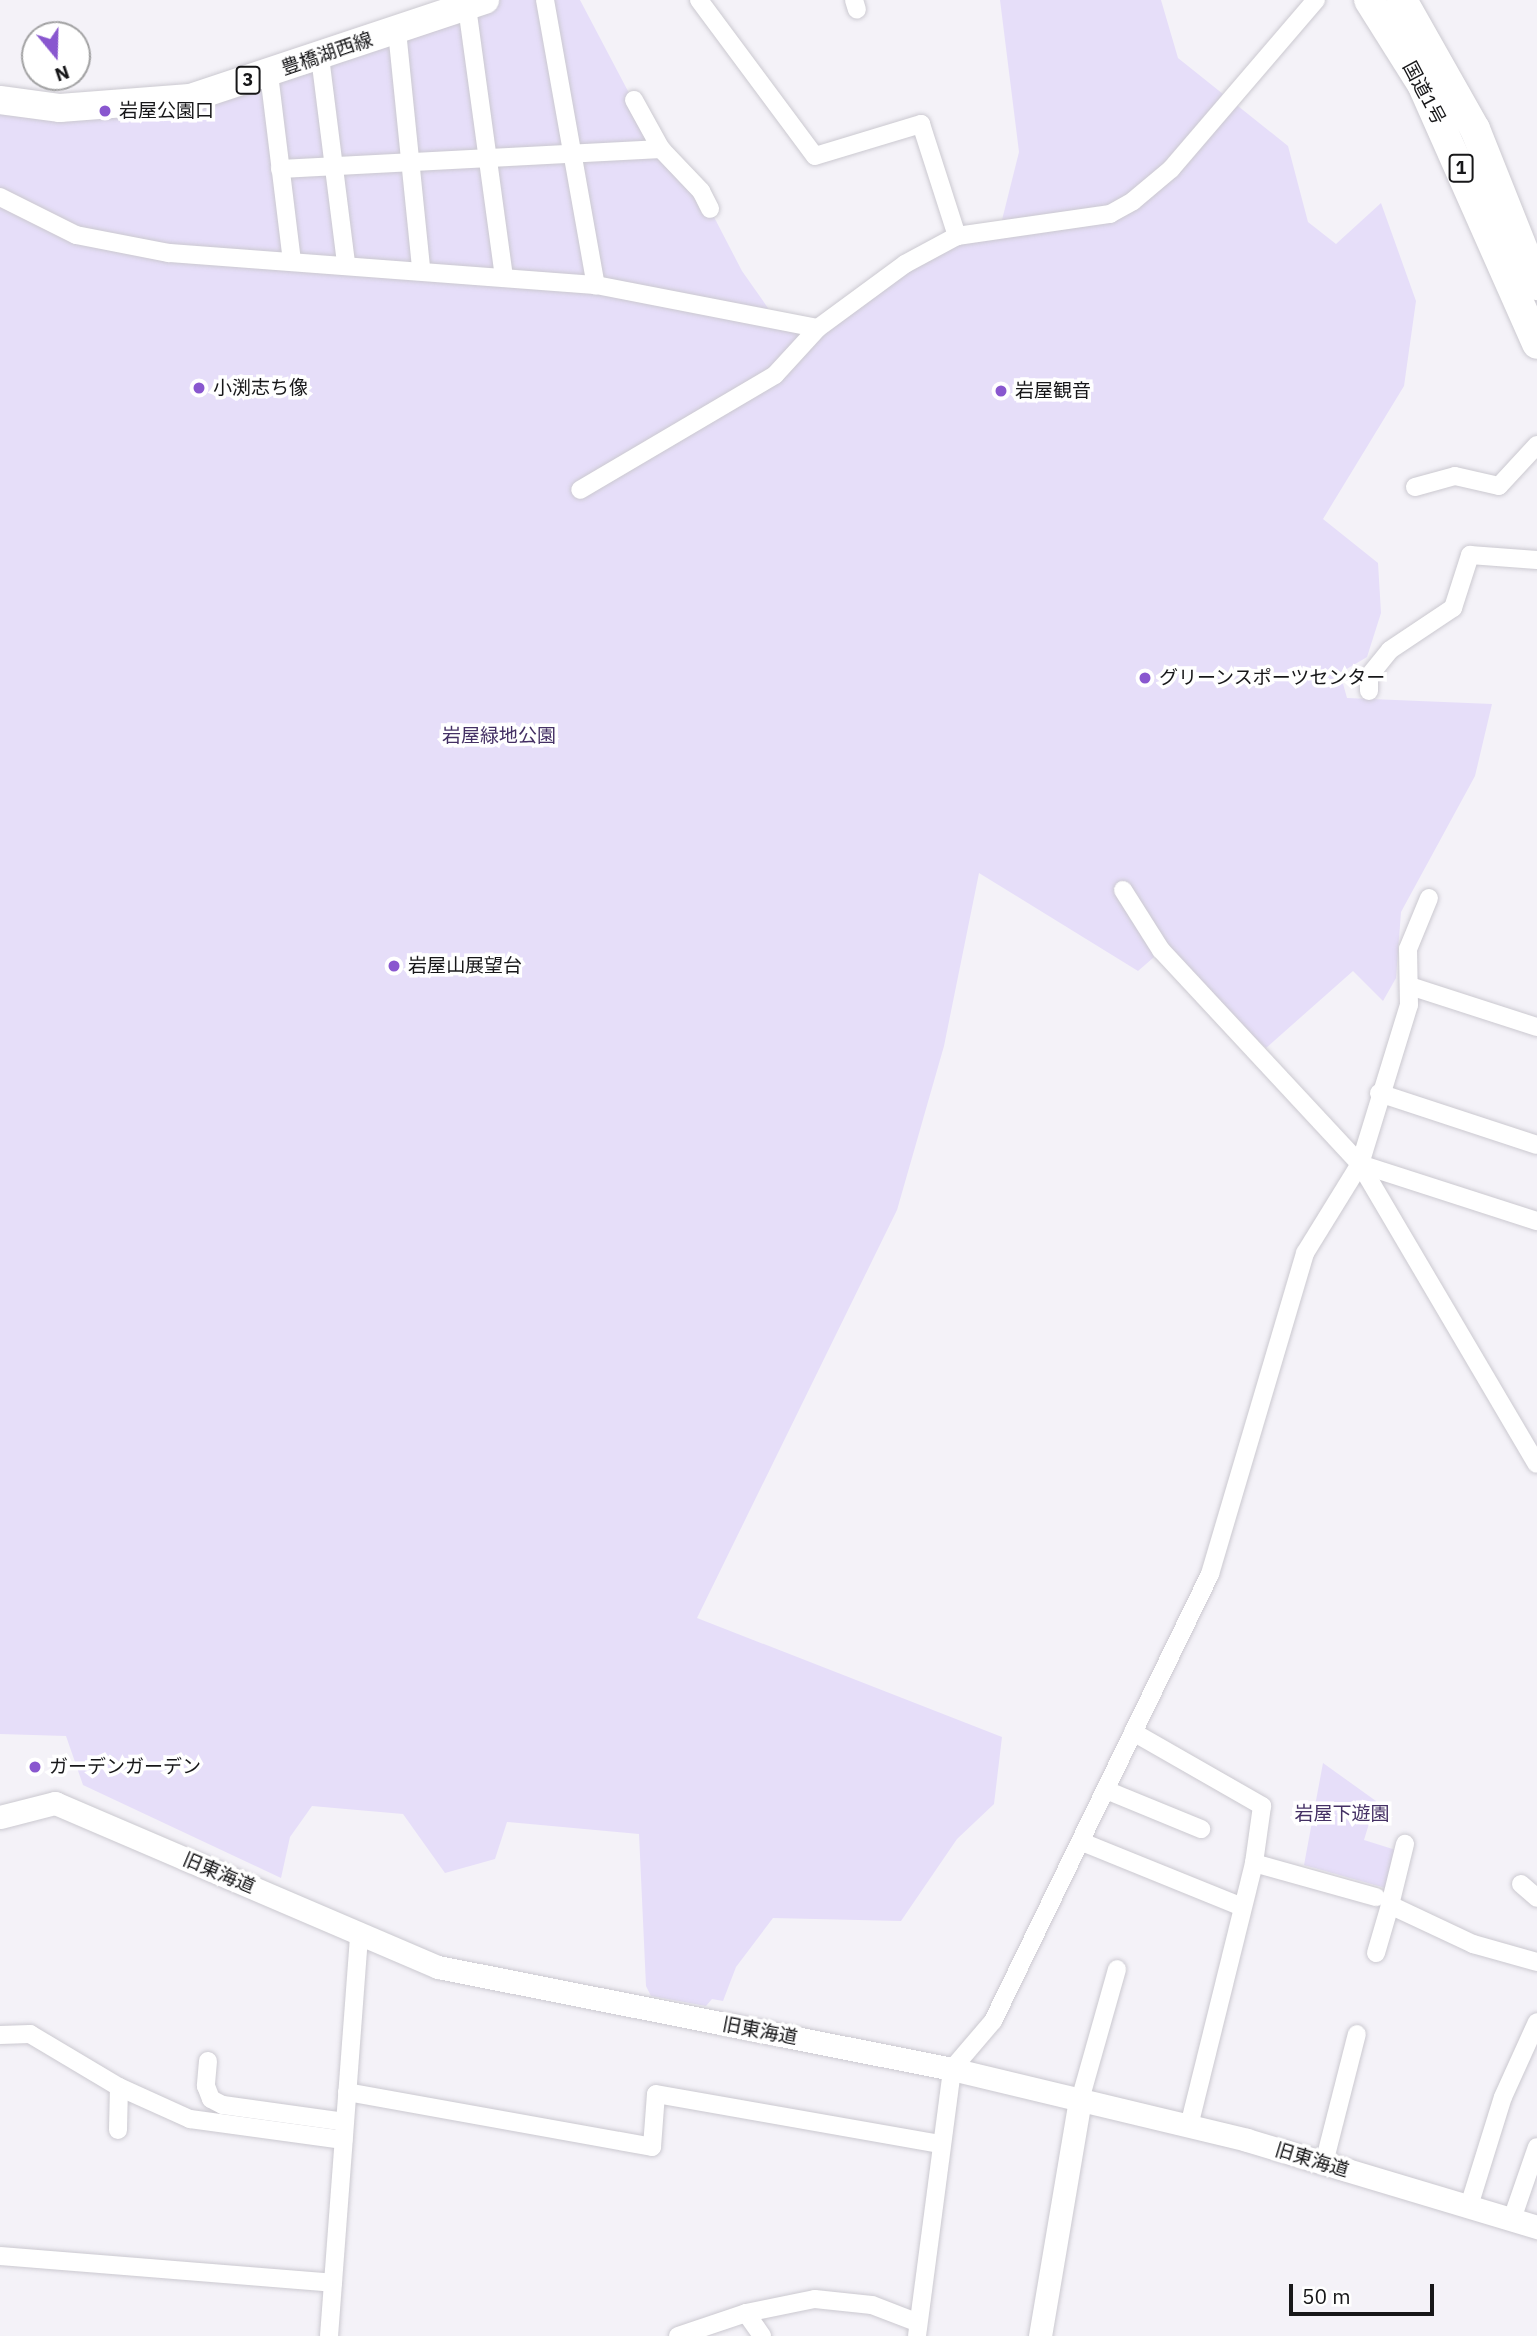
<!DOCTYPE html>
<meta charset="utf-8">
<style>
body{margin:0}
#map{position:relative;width:1537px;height:2336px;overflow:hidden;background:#f4f2f8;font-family:"IBM Plex Sans","Noto Sans JP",sans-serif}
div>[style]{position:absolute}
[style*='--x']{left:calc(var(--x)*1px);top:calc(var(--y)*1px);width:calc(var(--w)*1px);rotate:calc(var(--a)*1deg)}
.green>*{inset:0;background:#e6def9}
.roads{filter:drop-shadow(0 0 2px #cbc9d0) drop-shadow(0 0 2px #cbc9d0)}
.minor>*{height:18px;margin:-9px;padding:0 9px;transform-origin:9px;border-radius:9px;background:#fff}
.tertiary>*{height:23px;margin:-11.5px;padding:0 11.5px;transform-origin:11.5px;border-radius:11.5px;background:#fff}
.primary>*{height:28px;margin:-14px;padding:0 14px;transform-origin:14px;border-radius:14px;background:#fff}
.trunk>*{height:30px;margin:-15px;padding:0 15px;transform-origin:15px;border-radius:15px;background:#fff}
.dots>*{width:19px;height:19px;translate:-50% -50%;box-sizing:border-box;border:4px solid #fff;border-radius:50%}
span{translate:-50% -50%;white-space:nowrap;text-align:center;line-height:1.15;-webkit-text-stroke:7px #fff;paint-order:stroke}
.shield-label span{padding:2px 5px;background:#fff;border:2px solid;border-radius:5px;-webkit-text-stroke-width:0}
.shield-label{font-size:18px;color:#171719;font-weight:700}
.street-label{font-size:19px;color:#171719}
.poi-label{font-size:19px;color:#171719}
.left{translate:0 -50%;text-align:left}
.park-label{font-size:19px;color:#443064}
.north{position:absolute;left:21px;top:21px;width:70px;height:70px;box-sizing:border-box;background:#fff;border:2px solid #a2a2a3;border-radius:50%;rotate:161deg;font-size:19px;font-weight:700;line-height:28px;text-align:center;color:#171719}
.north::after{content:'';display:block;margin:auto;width:24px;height:32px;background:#8957cf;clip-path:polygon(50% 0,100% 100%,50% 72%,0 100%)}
.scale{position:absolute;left:1289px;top:2284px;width:145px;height:32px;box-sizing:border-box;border:4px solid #171719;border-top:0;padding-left:9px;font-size:21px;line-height:24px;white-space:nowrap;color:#171719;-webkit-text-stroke:5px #fff;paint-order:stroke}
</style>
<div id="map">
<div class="green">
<i style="clip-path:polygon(485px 0,580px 0,659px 150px,700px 190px,742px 271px,775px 318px,818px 328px,925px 257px,1001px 224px,1019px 152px,1000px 0,1161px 0,1178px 58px,1288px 146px,1308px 222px,1336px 244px,1381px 203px,1416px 301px,1404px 386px,1323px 519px,1378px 563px,1381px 613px,1367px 657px,1340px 673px,1347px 698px,1492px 704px,1475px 776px,1401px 912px,1396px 978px,1383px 1001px,1353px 971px,1266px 1048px,1161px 951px,1138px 971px,979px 873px,944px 1046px,897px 1210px,697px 1618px,1002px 1737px,994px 1804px,957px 1839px,901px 1921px,773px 1918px,736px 1967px,723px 2001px,712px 1999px,706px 2006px,651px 1996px,646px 1986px,639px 1834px,507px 1822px,495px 1859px,445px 1873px,403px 1814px,312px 1806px,290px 1837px,281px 1878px,83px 1785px,66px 1736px,0 1734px,0 100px,190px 98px)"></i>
<i style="clip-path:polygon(1323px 1763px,1376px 1801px,1364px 1840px,1399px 1851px,1389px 1889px,1304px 1865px)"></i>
</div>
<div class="roads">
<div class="minor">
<i style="--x:545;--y:0;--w:290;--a:79.9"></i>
<i style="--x:699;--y:0;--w:194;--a:53.4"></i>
<i style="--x:815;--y:156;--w:111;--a:-16.8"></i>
<i style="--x:921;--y:124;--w:118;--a:72.2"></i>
<i style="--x:854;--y:0;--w:10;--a:73"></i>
<i style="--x:467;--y:7;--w:273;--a:82.2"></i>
<i style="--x:397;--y:31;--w:238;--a:84.2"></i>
<i style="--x:320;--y:57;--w:209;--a:82.8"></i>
<i style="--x:269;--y:74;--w:188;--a:83"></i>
<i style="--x:634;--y:100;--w:56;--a:61.1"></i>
<i style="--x:661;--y:149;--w:58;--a:46.4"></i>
<i style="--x:701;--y:191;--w:20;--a:63"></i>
<i style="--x:280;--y:169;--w:382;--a:-3"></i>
<i style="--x:0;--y:197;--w:85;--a:26.6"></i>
<i style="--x:76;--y:235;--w:95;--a:11"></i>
<i style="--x:169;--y:253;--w:428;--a:4.3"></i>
<i style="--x:596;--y:285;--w:226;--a:11"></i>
<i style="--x:818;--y:328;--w:64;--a:132.5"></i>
<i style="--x:775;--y:375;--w:226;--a:149.5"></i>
<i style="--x:818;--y:328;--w:108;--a:-36.3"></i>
<i style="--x:905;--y:264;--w:59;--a:-28.3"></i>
<i style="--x:957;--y:236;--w:155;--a:-8.2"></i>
<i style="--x:1110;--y:214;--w:26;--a:-29"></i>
<i style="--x:1133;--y:201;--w:50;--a:-40.1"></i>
<i style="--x:1171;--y:169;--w:223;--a:-49.4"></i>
<i style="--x:1415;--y:487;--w:41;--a:-15.4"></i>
<i style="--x:1455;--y:476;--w:45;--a:12.8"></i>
<i style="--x:1499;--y:486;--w:56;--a:-47.2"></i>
<i style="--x:1369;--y:691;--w:15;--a:-90"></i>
<i style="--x:1369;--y:676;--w:33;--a:-51"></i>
<i style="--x:1390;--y:650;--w:76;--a:-33.7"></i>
<i style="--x:1453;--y:608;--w:56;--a:-72.2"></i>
<i style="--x:1470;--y:555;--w:67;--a:4.3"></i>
<i style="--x:1123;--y:890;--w:71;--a:57.7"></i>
<i style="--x:1161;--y:950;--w:292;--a:47.1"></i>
<i style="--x:1360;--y:1164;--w:348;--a:59.5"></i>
<i style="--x:1413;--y:987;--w:130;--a:17.9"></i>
<i style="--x:1379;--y:1093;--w:166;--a:18.2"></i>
<i style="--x:1360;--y:1164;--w:186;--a:17.9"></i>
<i style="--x:1133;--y:1732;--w:149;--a:29.8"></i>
<i style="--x:1262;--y:1806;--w:58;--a:98"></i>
<i style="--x:1106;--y:1790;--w:103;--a:22.3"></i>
<i style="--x:1082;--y:1842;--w:170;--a:22.1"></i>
<i style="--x:1521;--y:1884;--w:21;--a:41"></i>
<i style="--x:1390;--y:1905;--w:63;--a:-76.2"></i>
<i style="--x:1376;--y:1953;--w:50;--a:-73.7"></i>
<i style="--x:1390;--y:1905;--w:92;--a:25.2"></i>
<i style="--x:1473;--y:1944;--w:66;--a:15.7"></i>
<i style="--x:0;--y:2035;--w:30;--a:-2"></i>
<i style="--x:30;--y:2034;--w:104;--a:30.8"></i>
<i style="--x:119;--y:2087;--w:78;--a:24.3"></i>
<i style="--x:190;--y:2119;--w:155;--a:7.8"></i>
<i style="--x:208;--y:2061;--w:25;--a:95"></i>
<i style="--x:206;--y:2086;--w:14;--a:69"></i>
<i style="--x:211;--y:2099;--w:13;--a:27"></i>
<i style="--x:223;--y:2105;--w:123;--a:7.9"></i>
<i style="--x:347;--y:2092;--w:310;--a:10.2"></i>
<i style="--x:652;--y:2147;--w:53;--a:-85.7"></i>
<i style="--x:656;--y:2094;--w:289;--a:10"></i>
<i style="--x:1080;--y:2100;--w:136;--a:-74.2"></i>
<i style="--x:1189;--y:2126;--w:271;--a:-76.1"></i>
<i style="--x:1254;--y:1863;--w:127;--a:15.6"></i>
<i style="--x:118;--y:2130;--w:43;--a:-88.7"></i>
<i style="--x:1324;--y:2163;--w:133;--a:-75.7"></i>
<i style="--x:1469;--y:2206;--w:114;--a:-72.7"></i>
<i style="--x:1503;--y:2097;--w:82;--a:-65.6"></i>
<i style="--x:1512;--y:2219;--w:76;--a:-70.9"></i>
<i style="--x:0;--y:2256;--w:334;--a:4.6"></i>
<i style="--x:746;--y:2313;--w:70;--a:-11.5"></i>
<i style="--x:815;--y:2299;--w:57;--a:6"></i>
<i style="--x:872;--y:2305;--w:47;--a:21.1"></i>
<i style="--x:329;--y:2336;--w:404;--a:-85.7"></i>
<i style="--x:678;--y:2336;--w:72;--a:-18.7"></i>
<i style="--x:746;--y:2313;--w:28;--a:55"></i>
<i style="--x:917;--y:2336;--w:269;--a:-82.5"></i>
<i style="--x:952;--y:2069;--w:63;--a:-49.5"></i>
<i style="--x:993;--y:2021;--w:497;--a:-64.1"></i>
<i style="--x:1210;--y:1574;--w:335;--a:-73.5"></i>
<i style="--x:1305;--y:1253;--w:105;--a:-58.3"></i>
<i style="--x:1360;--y:1164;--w:166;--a:-72.9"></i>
<i style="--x:1409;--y:1005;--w:56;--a:-91"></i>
<i style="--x:1408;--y:949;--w:55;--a:-67.6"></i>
</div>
<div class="tertiary">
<i style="--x:0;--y:1817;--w:57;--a:-14.3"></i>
<i style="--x:55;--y:1803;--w:417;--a:23.2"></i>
<i style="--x:438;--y:1967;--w:524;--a:11.22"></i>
<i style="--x:952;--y:2069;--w:303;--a:13.5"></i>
<i style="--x:1247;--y:2140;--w:303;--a:16.7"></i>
<i style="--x:1040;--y:2336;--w:239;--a:-80.4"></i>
</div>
<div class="primary">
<i style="--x:0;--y:100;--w:61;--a:7.6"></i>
<i style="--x:60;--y:108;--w:130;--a:-4.4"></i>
<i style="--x:190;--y:98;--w:311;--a:-18.4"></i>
</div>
<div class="trunk">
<i style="--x:1369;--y:0;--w:99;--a:57.8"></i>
<i style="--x:1422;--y:84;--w:284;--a:66.1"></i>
<i style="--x:1402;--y:0;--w:148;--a:60.5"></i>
<i style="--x:1475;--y:129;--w:168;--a:68.3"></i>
</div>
</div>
<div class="dots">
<i style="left:105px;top:111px;background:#8957cf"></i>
<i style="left:199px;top:388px;background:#8957cf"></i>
<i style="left:1001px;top:391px;background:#8957cf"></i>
<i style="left:1145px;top:678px;background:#8957cf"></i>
<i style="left:394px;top:966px;background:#8957cf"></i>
<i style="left:35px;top:1767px;background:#8957cf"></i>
</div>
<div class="shield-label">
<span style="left:248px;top:80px">3</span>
<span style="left:1461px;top:168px">1</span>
</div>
<div class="street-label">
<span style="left:327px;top:54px;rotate:-19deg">豊橋湖西線</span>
<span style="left:1424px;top:93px;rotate:62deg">国道1号</span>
<span style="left:219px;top:1873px;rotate:23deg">旧東海道</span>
<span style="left:760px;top:2031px;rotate:11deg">旧東海道</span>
<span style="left:1312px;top:2160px;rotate:17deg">旧東海道</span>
</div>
<div class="poi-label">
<span class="left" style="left:119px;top:111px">岩屋公園口</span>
<span class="left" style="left:213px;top:388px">小渕志ち像</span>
<span class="left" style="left:1015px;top:391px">岩屋観音</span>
<span class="left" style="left:1159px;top:678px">グリーンスポーツセンター</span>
<span class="left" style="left:408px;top:966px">岩屋山展望台</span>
<span class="left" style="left:49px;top:1767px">ガーデンガーデン</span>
</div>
<div class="park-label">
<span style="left:499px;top:736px">岩屋緑地公園</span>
<span style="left:1342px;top:1814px">岩屋下遊園</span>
</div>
<div class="north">N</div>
<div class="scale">50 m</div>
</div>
